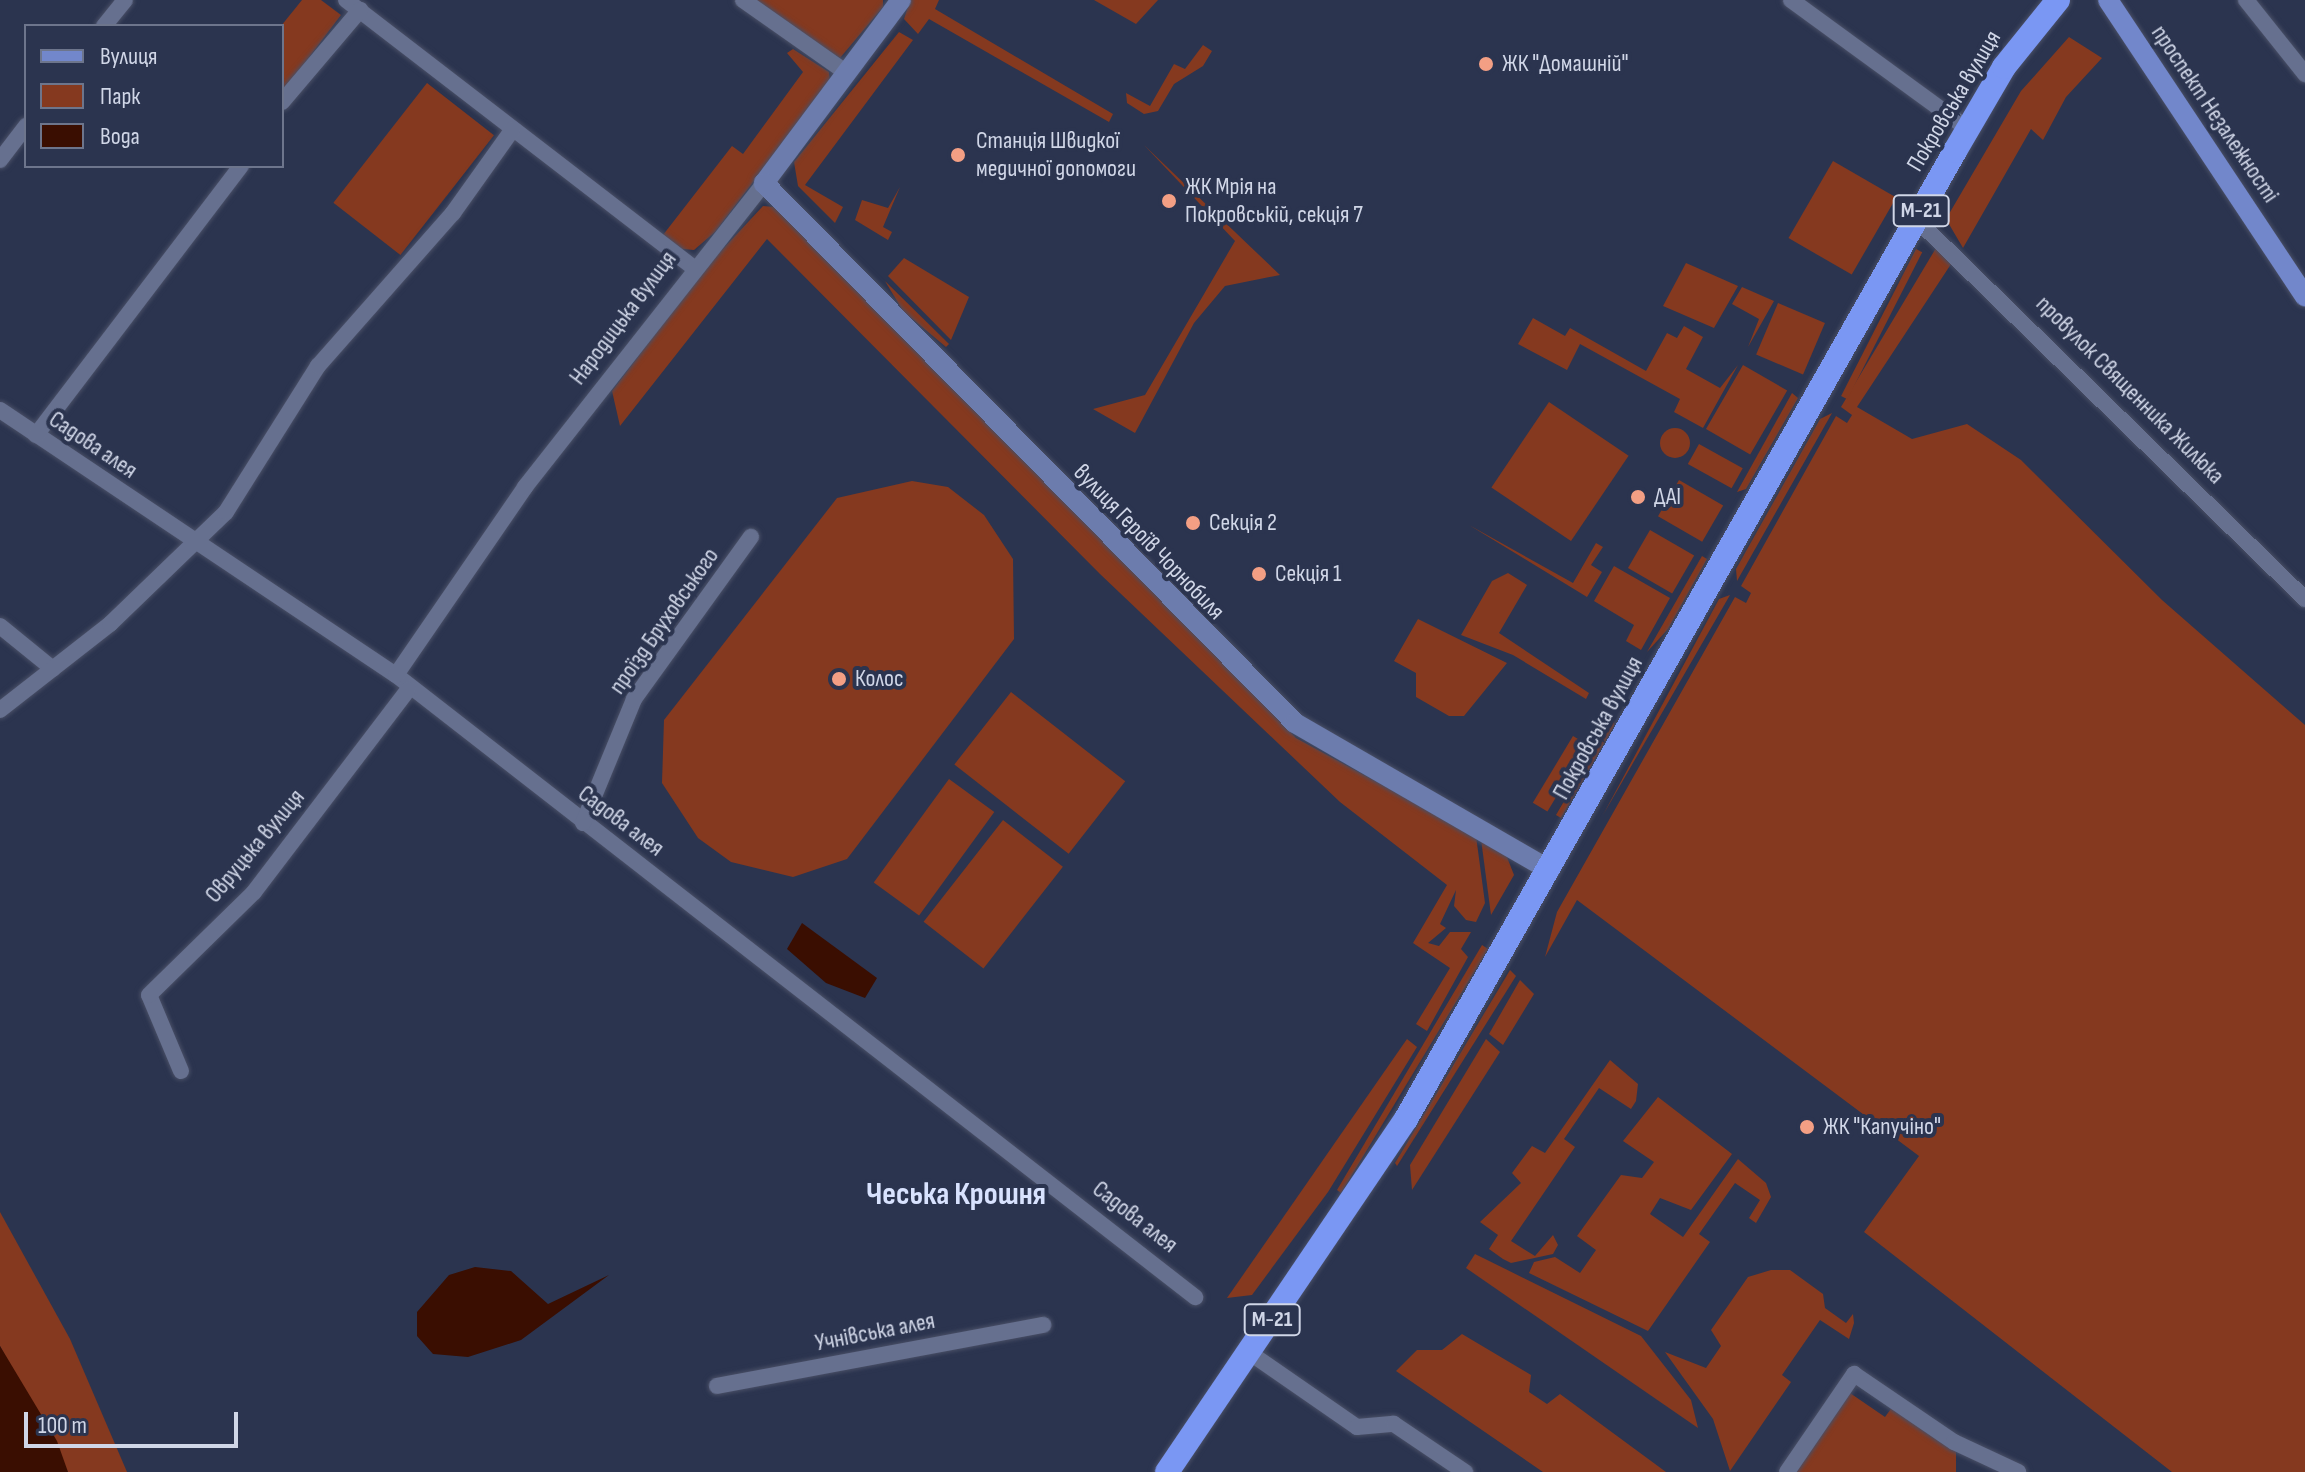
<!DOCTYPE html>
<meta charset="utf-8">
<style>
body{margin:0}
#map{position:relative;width:2305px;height:1472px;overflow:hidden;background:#2b344f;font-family:"Sofia Sans Condensed",sans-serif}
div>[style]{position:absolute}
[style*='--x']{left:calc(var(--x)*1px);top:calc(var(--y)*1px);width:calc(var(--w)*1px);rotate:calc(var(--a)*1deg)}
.green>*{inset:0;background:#85391f;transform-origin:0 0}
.round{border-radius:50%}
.water>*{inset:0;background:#3a0e01}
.roads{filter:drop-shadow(0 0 2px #494f66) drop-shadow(0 0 2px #494f66)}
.street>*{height:16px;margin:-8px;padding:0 8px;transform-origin:8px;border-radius:8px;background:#66708f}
.secondary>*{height:20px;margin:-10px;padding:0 10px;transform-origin:10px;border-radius:10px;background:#6c7cad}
.primary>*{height:20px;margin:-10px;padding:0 10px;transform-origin:10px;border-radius:10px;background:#7287cb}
.highway>*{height:24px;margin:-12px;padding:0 12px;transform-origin:12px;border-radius:12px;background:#7a97f3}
.dots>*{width:22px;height:22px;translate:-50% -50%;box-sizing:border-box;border:4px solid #2b344f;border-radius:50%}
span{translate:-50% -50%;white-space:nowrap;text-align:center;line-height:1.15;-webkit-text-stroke:8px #2b344f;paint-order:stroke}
.shield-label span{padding:2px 6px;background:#2b344f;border:2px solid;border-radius:6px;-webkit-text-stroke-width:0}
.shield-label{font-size:22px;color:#d0d6e7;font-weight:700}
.poi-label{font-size:24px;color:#d0d6e7}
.left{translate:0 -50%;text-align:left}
.street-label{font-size:24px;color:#d0d6e7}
.district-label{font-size:32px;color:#d8e2fe;font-weight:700}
.legend{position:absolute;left:24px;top:24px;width:260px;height:144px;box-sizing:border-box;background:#2b344f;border:2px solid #6d758c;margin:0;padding:10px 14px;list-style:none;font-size:24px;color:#d0d6e7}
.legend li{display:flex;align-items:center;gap:16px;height:40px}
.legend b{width:40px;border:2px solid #6d758c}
.scale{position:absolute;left:24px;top:1412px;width:214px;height:36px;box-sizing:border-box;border:4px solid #d0d6e7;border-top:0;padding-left:10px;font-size:24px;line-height:28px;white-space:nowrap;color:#d0d6e7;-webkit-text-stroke:6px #2b344f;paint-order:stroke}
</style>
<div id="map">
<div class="green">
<i style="clip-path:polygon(302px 0,321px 0,341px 15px,282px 93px,281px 26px)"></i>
<i style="clip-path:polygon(749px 0,883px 0,883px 7px,840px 58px)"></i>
<i style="clip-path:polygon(910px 0,939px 0,935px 9px,1113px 114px,1109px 122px,929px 19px,918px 34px,904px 19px)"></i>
<i style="clip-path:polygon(1094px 0,1158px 0,1136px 24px)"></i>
<i style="clip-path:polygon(899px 32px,913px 40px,805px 185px,843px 207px,835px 223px,798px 186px,794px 162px)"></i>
<i style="clip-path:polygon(2069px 37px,2102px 58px,2066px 97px,2043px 140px,2031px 129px,1963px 248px,1946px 219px,2021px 91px)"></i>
<i style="clip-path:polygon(1203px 45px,1212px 51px,1203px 66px,1174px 84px,1158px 111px,1144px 114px,1127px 103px,1126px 93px,1150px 106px,1174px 64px,1185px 69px)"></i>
<i style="clip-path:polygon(793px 49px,829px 72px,830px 81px,715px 232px,694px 250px,682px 249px,663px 235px,732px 146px,743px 154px,803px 72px,787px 53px)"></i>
<i style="left:427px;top:83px;width:85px;height:152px;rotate:38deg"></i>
<i style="clip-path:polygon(1144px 145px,1280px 275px,1225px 286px,1194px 323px,1135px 433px,1093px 409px,1145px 395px,1235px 241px)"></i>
<i style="left:1833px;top:161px;width:73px;height:89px;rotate:30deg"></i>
<i style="clip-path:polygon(900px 187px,883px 227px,892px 232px,888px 240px,855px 220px,862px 200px,888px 208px)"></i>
<i style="clip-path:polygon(763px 206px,775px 207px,1296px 738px,1476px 836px,1485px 903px,1476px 922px,1466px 920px,1454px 906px,1456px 890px,1440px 924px,1446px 928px,1428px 943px,1439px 946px,1450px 932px,1471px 932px,1461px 949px,1468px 957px,1427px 1031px,1416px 1024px,1450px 968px,1413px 943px,1447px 885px,1340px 802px,1100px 574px,767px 239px,620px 426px,612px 391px,707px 266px)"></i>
<i style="clip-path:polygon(1936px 248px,1955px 258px,1857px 407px,1912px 439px,1967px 424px,2021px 460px,2162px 600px,2305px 725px,2305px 1472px,2172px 1472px,1864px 1232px,1919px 1156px,1577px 900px,1545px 957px,1557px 912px,1735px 597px,1746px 603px,1751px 593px,1741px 586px,1836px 416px,1847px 423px,1852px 415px,1841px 407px)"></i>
<i style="left:1916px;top:249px;width:7px;height:165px;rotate:27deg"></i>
<i style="clip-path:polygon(904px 258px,969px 297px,951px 340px,888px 276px)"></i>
<i style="clip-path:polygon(1686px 263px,1738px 286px,1714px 328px,1663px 306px)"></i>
<i style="clip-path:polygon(885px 281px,949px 344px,946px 347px,903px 311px)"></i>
<i style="clip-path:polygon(1742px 287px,1774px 301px,1748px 347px,1759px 319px,1732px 304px)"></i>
<i style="left:1778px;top:303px;width:51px;height:56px;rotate:23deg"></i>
<i style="clip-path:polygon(1533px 318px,1565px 336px,1570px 328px,1646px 371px,1667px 333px,1677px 338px,1684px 326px,1703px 337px,1686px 369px,1720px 388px,1738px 365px,1703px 428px,1674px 412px,1680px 399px,1580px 344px,1567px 370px,1518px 344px)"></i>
<i style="left:1743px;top:365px;width:51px;height:74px;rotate:30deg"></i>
<i style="clip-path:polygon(1792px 393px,1798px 398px,1746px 489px,1737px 492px)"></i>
<i style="left:1549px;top:402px;width:96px;height:103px;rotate:34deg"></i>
<i style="clip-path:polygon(1832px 413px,1737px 581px,1736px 569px,1820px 419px)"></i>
<i class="round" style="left:1660px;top:428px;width:30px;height:30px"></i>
<i style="left:1699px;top:444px;width:50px;height:23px;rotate:29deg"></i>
<i style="left:1679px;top:480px;width:51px;height:42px;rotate:30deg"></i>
<i style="clip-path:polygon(912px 481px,948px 487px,984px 515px,1013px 559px,1014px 639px,847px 859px,793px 877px,731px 862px,698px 838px,662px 783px,664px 720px,837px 498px)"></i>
<i style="clip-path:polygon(1469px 525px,1573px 583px,1596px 543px,1603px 547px,1591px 565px,1602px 572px,1587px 597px)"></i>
<i style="left:1650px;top:530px;width:51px;height:44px;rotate:30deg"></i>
<i style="clip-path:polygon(1702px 556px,1707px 559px,1668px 629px,1647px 652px)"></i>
<i style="clip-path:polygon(1614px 566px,1670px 598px,1641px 650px,1626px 641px,1634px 625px,1594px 601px)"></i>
<i style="clip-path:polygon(1508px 573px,1527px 585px,1499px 633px,1589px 693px,1586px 699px,1513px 655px,1461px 635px,1492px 581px)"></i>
<i style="clip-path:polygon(1730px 595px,1603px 815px,1719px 599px)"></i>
<i style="clip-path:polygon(1418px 619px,1507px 663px,1464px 716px,1449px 716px,1416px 697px,1416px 673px,1394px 661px)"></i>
<i style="left:1011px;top:692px;width:145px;height:92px;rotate:38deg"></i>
<i style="clip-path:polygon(1615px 714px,1614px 726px,1561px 818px,1556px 815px)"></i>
<i style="left:1573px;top:736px;width:17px;height:78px;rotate:31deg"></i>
<i style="left:949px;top:779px;width:56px;height:128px;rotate:36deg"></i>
<i style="left:1003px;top:820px;width:76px;height:129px;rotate:38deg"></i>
<i style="clip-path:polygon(1481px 839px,1507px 857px,1514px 875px,1491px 915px)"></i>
<i style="clip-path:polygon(1482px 945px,1488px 949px,1341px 1193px,1337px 1190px)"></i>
<i style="clip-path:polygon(1510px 970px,1516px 976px,1397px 1166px,1395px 1163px)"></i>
<i style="clip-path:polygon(1520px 980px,1534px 994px,1503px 1045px,1489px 1034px)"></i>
<i style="clip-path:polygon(1407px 1039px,1417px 1047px,1328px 1192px,1252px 1295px,1227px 1298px)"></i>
<i style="clip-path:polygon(1486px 1039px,1500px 1052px,1412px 1190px,1410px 1165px)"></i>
<i style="clip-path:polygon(1610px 1060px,1638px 1084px,1636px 1101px,1631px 1109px,1599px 1088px,1564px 1139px,1575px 1147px,1511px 1241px,1535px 1256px,1553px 1235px,1558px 1245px,1553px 1254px,1511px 1263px,1503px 1259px,1489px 1249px,1498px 1235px,1480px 1222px,1521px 1183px,1512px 1173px,1532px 1146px,1545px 1153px)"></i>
<i style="clip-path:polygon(1658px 1097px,1732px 1154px,1691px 1210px,1660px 1198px,1650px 1214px,1683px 1237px,1738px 1159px,1766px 1183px,1771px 1197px,1756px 1223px,1749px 1218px,1760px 1200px,1735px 1183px,1699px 1234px,1710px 1242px,1648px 1331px,1529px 1273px,1534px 1262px,1555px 1257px,1580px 1273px,1596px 1250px,1577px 1236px,1621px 1175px,1642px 1178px,1654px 1162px,1623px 1141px)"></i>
<i style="clip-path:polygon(0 1212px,70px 1339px,127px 1472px,68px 1472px,0 1346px)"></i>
<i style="clip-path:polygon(1475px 1254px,1641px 1336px,1691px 1400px,1698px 1428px,1466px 1268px)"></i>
<i style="clip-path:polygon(1771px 1270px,1790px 1270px,1823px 1294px,1825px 1308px,1846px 1323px,1853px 1314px,1854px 1323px,1849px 1339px,1820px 1320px,1782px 1375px,1791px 1382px,1730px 1471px,1713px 1419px,1665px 1352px,1706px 1368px,1721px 1346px,1711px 1330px,1748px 1277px)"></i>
<i style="clip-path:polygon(1462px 1334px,1531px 1375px,1529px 1392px,1547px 1404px,1560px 1394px,1666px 1472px,1543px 1472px,1396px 1371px,1417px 1350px,1442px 1350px)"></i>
<i style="clip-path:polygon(1847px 1391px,1885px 1417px,1893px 1406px,1956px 1451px,1956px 1472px,1791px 1472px)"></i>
</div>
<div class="water">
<i style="clip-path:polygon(802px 923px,877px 978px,865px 998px,826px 983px,787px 949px)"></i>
<i style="clip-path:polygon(475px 1267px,511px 1271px,548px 1304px,609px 1275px,521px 1340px,468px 1357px,433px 1354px,417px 1336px,417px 1312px,449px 1275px)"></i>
<i style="clip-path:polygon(0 1346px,57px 1441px,68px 1472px,0 1472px)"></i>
</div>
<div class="roads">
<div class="street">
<i style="--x:346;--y:0;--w:438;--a:37.6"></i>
<i style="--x:743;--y:0;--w:127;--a:35.1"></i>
<i style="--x:1791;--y:0;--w:219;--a:36.1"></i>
<i style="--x:2246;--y:0;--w:95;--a:51.4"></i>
<i style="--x:104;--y:26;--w:33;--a:-51"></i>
<i style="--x:282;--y:102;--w:121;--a:-49.7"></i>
<i style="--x:0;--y:160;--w:43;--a:-52.6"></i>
<i style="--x:1916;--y:219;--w:544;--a:44.33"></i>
<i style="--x:0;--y:410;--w:476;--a:33.8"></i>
<i style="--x:396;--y:675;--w:1013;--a:37.9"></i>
<i style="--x:36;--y:435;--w:338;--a:-52.7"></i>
<i style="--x:0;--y:626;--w:68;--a:39.1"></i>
<i style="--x:396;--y:675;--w:228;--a:-55.5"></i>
<i style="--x:525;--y:487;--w:387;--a:-51.8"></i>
<i style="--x:0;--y:710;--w:140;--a:-38"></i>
<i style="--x:110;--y:624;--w:161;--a:-44"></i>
<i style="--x:226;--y:512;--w:173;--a:-57.8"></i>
<i style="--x:318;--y:366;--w:204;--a:-48.6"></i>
<i style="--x:453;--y:213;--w:103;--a:-54.5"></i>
<i style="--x:583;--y:823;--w:134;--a:-67.6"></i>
<i style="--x:634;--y:699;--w:200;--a:-54.2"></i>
<i style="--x:181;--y:1071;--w:82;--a:-112.8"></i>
<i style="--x:149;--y:995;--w:147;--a:-44.4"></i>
<i style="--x:254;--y:892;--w:254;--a:-52.7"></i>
<i style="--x:1250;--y:1353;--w:130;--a:34.7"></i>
<i style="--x:1357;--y:1427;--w:37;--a:-5"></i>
<i style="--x:1394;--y:1424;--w:86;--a:34.1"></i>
<i style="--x:717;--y:1386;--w:332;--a:-10.6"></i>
<i style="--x:1787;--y:1472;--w:119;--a:-55.6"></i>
<i style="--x:1854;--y:1374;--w:121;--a:34.2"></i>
<i style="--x:1954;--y:1442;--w:71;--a:25.1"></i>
</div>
<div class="secondary">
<i style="--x:901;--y:0;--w:229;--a:126.8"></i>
<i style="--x:764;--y:183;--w:757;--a:45.48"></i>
<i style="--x:1295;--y:723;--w:294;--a:30"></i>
</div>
<div class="primary">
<i style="--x:2108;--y:0;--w:356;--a:56.4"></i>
</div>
<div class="highway">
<i style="--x:1167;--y:1472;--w:426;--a:-55.9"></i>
<i style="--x:1406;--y:1119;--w:1113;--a:-60.44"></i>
<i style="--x:1955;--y:151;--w:97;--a:-59.7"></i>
<i style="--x:2004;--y:67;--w:86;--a:-51.1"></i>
</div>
</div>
<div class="dots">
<i style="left:1486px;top:64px;background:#f39f84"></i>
<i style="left:958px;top:155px;background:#f39f84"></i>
<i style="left:1169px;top:201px;background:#f39f84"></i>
<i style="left:1638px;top:497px;background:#f39f84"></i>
<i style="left:1193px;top:523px;background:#f39f84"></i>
<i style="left:1259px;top:574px;background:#f39f84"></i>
<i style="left:839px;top:679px;background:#f39f84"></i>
<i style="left:1807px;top:1127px;background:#f39f84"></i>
</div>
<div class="shield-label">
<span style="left:1921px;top:211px">М-21</span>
<span style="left:1272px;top:1320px">М-21</span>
</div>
<div class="poi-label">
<span class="left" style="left:1502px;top:64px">ЖК "Домашній"</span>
<span class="left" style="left:976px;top:155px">Станція Швидкої<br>медичної допомоги</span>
<span class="left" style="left:1185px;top:201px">ЖК Мрія на<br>Покровській, секція 7</span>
<span class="left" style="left:1654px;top:497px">ДАІ</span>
<span class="left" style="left:1209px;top:523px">Секція 2</span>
<span class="left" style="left:1275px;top:574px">Секція 1</span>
<span class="left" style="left:855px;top:679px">Колос</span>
<span class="left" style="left:1823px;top:1127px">ЖК "Капучіно"</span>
</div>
<div class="street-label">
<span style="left:1954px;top:101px;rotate:-59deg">Покровська вулиця</span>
<span style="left:2215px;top:114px;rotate:56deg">проспект Незалежності</span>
<span style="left:623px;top:318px;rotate:-53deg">Народицька вулиця</span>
<span style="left:2130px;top:390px;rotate:45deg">провулок Священника Жилюка</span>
<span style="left:93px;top:445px;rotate:34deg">Садова алея</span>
<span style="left:1149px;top:542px;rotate:46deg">вулиця Героїв Чорнобиля</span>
<span style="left:664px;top:621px;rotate:-55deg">проїзд Бруховського</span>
<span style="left:1598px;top:728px;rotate:-61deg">Покровська вулиця</span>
<span style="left:621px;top:821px;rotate:37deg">Садова алея</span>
<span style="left:255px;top:846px;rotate:-50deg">Овруцька вулиця</span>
<span style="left:1135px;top:1217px;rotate:38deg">Садова алея</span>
<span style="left:875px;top:1332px;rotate:-11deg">Учнівська алея</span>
</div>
<div class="district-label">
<span style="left:956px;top:1195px">Чеська Крошня</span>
</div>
<ul class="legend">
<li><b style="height:10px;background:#7287cb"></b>Вулиця</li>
<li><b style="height:22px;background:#85391f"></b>Парк</li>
<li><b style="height:22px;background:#3a0e01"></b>Вода</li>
</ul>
<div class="scale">100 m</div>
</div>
